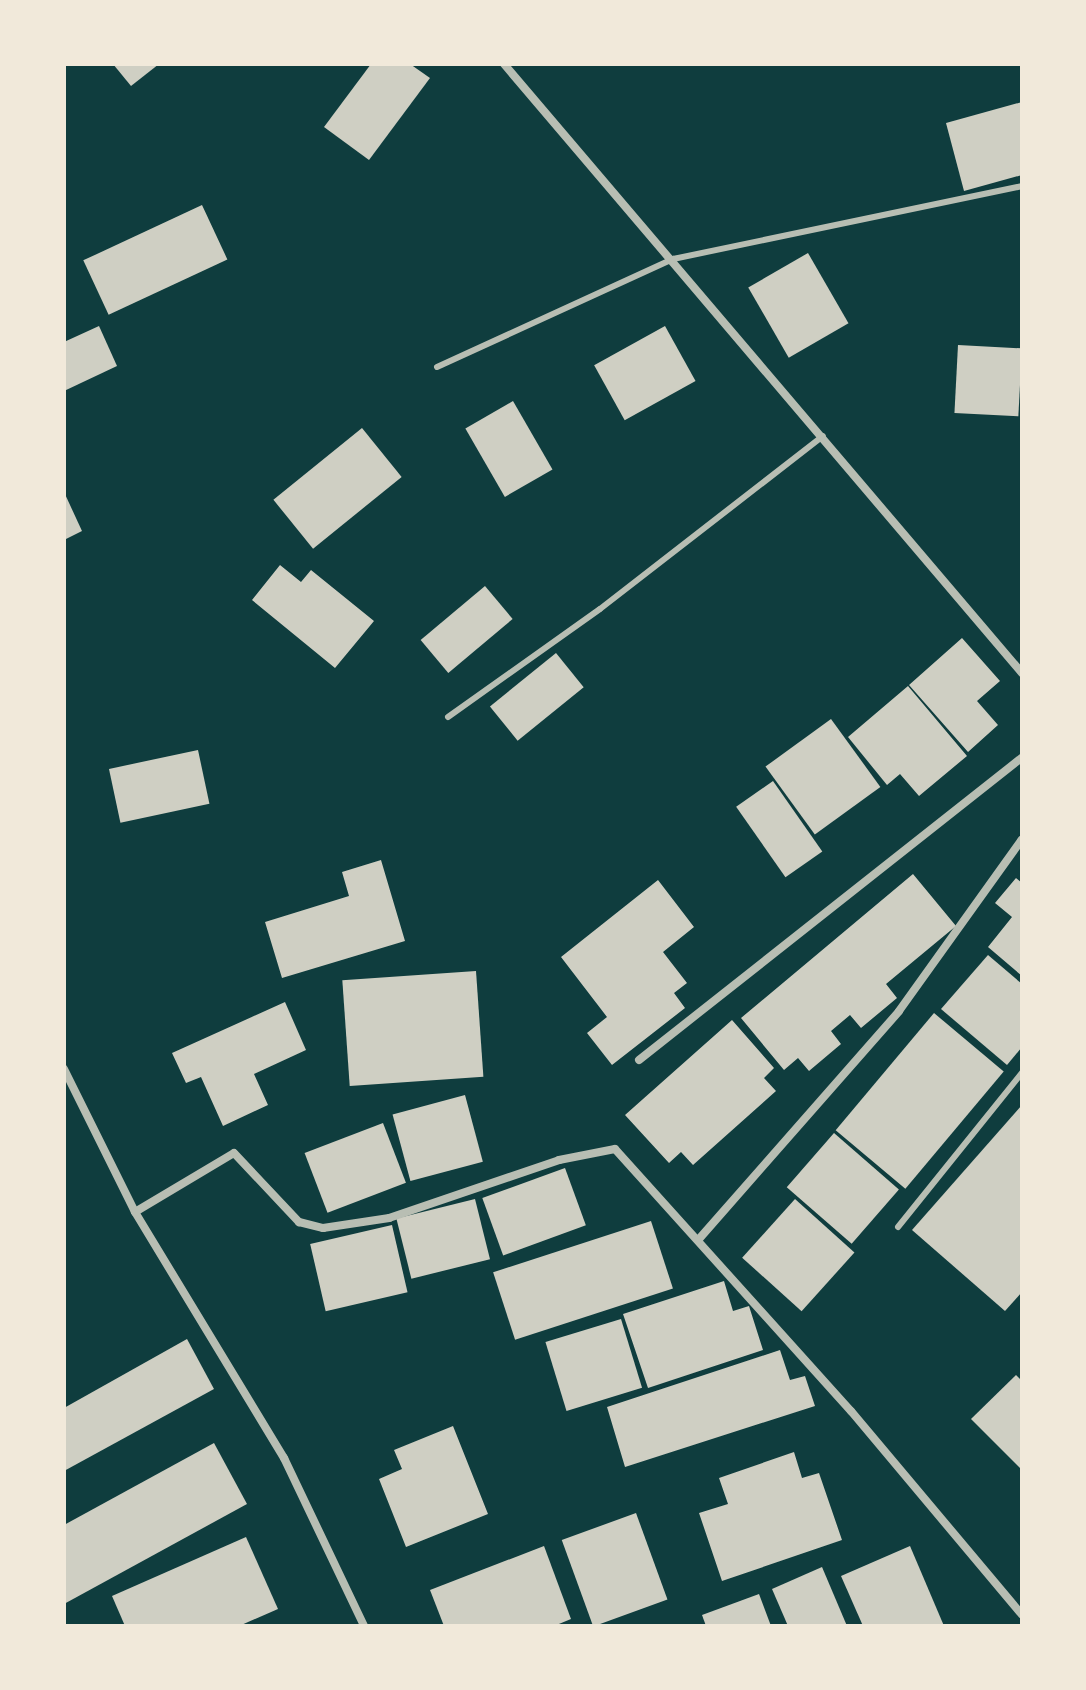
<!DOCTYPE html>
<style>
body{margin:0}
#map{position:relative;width:1086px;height:1690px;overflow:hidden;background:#0f3d3e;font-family:Montserrat,sans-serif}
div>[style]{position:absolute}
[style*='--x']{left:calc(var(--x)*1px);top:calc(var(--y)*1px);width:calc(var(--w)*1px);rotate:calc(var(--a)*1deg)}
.building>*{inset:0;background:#cfcfc3;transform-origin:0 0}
.service>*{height:6px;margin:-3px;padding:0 3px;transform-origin:3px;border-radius:3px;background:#b8beb3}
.minor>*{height:8px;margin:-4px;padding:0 4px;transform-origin:4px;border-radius:4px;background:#b8beb3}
span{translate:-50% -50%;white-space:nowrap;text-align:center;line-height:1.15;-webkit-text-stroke:8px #f1e9da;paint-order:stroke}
.frame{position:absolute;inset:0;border:66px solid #f1e9da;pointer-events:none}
</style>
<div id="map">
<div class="building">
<i style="clip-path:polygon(113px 64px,159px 64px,131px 86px)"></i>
<i style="clip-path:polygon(371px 64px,410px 64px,430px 78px,369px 160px,324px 127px)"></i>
<i style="clip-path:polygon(1022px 102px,1022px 175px,964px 191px,946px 123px)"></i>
<i style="left:202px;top:205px;width:60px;height:131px;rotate:65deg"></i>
<i style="left:808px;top:253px;width:81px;height:69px;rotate:60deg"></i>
<i style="clip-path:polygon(99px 326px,117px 366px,64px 391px,64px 342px)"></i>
<i style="left:665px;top:326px;width:63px;height:81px;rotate:61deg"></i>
<i style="left:958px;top:345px;width:64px;height:68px;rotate:3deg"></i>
<i style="left:513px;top:401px;width:79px;height:55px;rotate:60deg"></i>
<i style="left:362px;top:428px;width:63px;height:114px;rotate:51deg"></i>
<i style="clip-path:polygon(64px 492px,82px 531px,64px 540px)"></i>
<i style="clip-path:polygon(280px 565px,301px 582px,311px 570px,374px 621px,335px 668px,252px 600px)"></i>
<i style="left:485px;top:586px;width:43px;height:84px;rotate:50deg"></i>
<i style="clip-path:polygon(962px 638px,1000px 681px,977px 701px,998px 725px,968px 752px,909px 685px)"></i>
<i style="left:556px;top:653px;width:44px;height:85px;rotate:51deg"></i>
<i style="clip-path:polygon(908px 686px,967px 756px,919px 796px,900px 774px,887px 785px,848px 737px)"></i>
<i style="left:831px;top:719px;width:84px;height:81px;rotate:54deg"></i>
<i style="left:198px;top:750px;width:55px;height:91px;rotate:78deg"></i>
<i style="left:773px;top:781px;width:86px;height:45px;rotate:55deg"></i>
<i style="clip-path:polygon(381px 860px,405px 941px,282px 978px,265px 922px,349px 896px,342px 872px)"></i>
<i style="clip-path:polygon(913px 874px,956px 926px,886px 984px,897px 998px,861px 1028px,850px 1015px,831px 1031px,841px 1044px,809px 1071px,798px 1058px,784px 1070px,741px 1018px)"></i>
<i style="clip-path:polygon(1016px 878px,1022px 883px,1022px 976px,988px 947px,1012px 917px,995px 903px)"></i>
<i style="clip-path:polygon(658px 880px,694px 927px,663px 952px,687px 983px,674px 993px,685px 1008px,612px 1065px,587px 1033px,607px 1017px,561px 957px)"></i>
<i style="clip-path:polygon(988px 955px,1022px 984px,1022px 1047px,1007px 1065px,941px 1009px)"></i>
<i style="left:476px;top:971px;width:106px;height:134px;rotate:86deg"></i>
<i style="clip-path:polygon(285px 1002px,306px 1050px,254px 1074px,268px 1105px,223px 1126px,201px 1077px,186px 1083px,172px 1053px)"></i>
<i style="left:934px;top:1013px;width:91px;height:153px;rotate:40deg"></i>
<i style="clip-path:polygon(732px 1020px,774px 1068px,764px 1078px,776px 1091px,693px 1165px,681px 1152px,669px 1163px,625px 1115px)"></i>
<i style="left:465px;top:1095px;width:69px;height:75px;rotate:75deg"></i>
<i style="clip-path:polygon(1022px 1105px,1022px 1292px,1005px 1311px,912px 1230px)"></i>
<i style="left:383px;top:1123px;width:64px;height:84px;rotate:69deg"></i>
<i style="left:834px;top:1133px;width:86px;height:72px;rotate:41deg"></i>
<i style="left:565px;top:1168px;width:61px;height:88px;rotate:70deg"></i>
<i style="left:475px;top:1199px;width:62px;height:81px;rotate:76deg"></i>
<i style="left:795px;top:1199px;width:80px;height:79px;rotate:42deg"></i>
<i style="left:651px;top:1221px;width:71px;height:166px;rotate:72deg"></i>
<i style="left:392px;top:1225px;width:69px;height:84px;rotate:77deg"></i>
<i style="clip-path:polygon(724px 1281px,733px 1311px,749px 1306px,763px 1350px,648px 1388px,623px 1314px)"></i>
<i style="left:621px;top:1319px;width:72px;height:79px;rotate:73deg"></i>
<i style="clip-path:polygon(187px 1339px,214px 1389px,64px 1471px,64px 1408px)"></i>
<i style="clip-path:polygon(780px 1350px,790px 1380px,805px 1376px,815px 1406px,625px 1467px,607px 1407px)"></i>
<i style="clip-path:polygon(1016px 1375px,1022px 1381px,1022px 1470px,971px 1419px)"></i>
<i style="clip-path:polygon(453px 1426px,488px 1514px,406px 1547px,379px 1479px,402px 1469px,394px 1450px)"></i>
<i style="clip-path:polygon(214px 1443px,247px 1504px,64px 1604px,64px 1525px)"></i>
<i style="clip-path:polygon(794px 1452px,802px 1478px,819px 1473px,842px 1540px,722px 1581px,699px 1513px,728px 1504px,719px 1478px)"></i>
<i style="left:636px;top:1513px;width:92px;height:79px;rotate:70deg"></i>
<i style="clip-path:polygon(246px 1537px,278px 1609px,239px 1626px,125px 1626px,112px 1596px)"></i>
<i style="clip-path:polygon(544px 1546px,571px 1619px,554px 1626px,444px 1626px,430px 1590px)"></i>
<i style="clip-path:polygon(910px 1546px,944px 1626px,863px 1626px,841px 1576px)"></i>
<i style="clip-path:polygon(822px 1567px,847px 1626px,788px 1626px,772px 1589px)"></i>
<i style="clip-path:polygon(759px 1594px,771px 1626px,706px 1626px,702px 1615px)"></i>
</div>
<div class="service">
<i style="--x:437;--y:367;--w:260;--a:-24.6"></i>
<i style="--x:673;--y:259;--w:357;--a:-11.8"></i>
<i style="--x:448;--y:717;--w:186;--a:-35.4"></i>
<i style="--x:600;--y:609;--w:282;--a:-37.8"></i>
<i style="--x:898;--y:1227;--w:198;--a:-51.2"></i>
</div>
<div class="minor">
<i style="--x:504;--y:64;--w:800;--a:49.62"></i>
<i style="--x:639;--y:1060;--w:488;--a:-38.3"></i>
<i style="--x:64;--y:1069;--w:160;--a:63.6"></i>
<i style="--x:135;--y:1212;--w:288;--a:58.8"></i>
<i style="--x:284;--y:1458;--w:186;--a:64.5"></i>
<i style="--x:135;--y:1212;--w:115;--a:-30.8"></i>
<i style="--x:234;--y:1153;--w:95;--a:46.7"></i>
<i style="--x:299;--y:1222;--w:25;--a:14"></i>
<i style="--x:323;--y:1228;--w:67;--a:-8.6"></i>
<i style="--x:389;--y:1218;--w:180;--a:-18.8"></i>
<i style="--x:559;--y:1160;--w:57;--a:-11.1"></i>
<i style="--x:615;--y:1149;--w:353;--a:48"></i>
<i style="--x:851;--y:1411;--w:266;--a:50"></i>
<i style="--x:699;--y:1239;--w:303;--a:-48.7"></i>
<i style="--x:899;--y:1011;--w:211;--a:-54.4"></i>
</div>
<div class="frame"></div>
</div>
